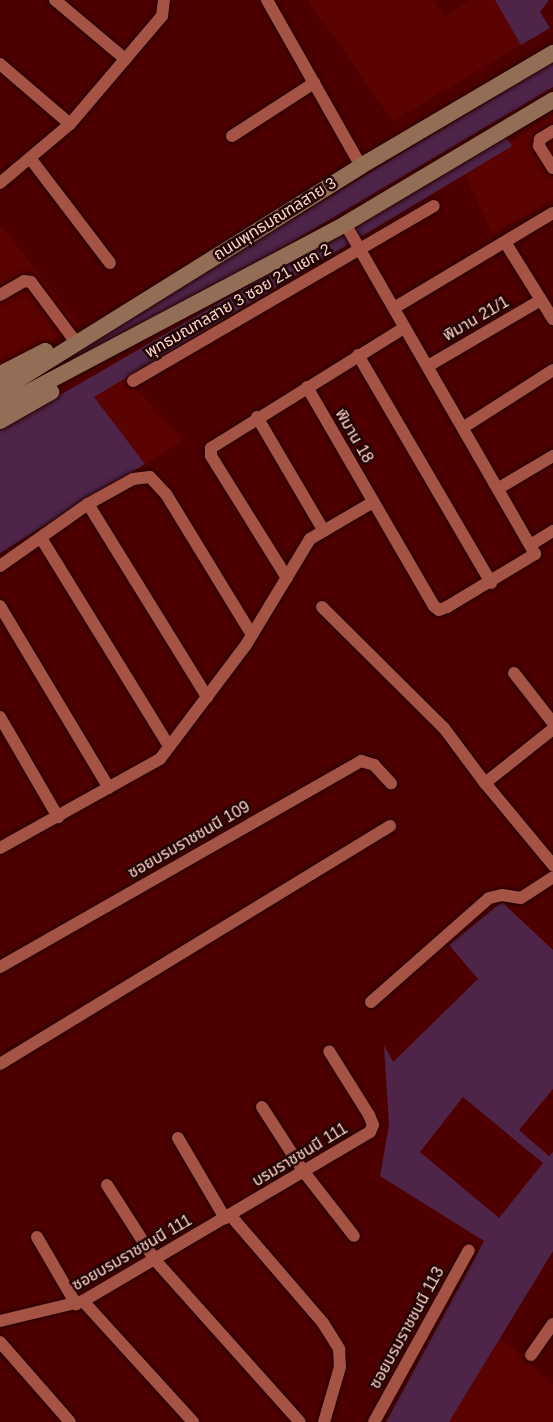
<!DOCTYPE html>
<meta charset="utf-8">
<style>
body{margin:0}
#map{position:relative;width:553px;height:1422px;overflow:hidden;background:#4e0000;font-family:Arial,"Noto Sans Thai",sans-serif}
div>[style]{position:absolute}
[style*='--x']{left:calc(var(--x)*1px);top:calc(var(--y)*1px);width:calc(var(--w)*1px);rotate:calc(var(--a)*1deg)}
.built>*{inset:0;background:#5a0300}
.green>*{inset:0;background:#4e2449}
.roads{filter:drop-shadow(0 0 2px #240100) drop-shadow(0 0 2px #240100)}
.minor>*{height:12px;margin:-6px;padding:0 6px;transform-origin:6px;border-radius:6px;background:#a45345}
.secondary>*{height:16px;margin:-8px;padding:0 8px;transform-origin:8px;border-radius:8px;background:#936d56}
span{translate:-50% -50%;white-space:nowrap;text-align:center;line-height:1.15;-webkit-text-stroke:5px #210301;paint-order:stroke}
.street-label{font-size:16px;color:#fcd7cf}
</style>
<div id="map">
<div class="built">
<i style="clip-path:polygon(308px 0,435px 0,444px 17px,471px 0,495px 0,521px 45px,393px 121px)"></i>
<i style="clip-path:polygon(553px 115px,553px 199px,493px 234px,463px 171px)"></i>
<i style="clip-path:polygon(0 225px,79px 324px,0 371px)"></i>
<i style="clip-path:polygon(125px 377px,183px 440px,145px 464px,94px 397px)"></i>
<i style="clip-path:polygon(501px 1338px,553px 1385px,553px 1422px,449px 1422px)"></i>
</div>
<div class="green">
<i style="clip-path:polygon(495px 0,549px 0,540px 12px,550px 28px,521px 45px)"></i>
<i style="clip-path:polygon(553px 62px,553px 87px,201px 296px,77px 362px,70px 353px)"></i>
<i style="clip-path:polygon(505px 136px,512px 146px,94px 397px,145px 464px,0 553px,0 430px)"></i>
<i style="clip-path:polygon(evenodd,502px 902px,553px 950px,553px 1089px,519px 1130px,549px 1156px,553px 1152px,553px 1251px,449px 1422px,386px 1422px,484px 1241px,380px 1176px,389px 1125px,384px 1045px,393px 1062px,478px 979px,449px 945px,502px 902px,463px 1097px,543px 1163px,499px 1218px,420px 1152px,463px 1097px)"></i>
</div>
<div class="roads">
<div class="minor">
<i style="--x:55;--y:0;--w:92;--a:40.1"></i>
<i style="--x:267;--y:0;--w:191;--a:60.5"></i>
<i style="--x:0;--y:64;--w:92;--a:40.6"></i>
<i style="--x:553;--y:131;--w:15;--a:148"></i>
<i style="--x:540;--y:139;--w:7;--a:98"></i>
<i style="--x:539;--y:146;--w:26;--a:58"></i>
<i style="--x:232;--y:136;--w:98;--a:-32.9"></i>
<i style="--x:30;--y:158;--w:132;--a:52.7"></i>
<i style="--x:0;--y:183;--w:92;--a:-40.1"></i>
<i style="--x:70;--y:124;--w:142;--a:-49.6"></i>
<i style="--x:162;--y:16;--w:16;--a:-83"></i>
<i style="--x:505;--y:242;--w:91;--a:58.1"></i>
<i style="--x:0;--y:295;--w:28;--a:-30"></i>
<i style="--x:24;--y:281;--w:7;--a:8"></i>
<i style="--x:31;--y:282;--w:69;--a:53.3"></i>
<i style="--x:394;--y:308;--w:185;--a:-30.9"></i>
<i style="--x:358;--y:355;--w:264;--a:59.7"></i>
<i style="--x:428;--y:366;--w:131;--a:-30.3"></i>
<i style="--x:133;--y:381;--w:348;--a:-30.2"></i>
<i style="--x:307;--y:387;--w:253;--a:59.9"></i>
<i style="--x:434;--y:606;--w:6;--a:39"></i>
<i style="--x:439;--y:610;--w:9;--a:-21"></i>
<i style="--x:447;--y:607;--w:103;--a:-31.1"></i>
<i style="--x:535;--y:554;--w:381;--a:-119.9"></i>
<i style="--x:257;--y:417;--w:132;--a:59.6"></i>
<i style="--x:464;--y:427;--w:106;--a:-32.6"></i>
<i style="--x:499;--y:488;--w:63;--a:-30.7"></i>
<i style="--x:88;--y:504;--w:227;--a:58.3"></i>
<i style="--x:41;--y:538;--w:244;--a:58.4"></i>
<i style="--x:532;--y:544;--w:25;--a:-32"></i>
<i style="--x:0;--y:566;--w:108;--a:-35.2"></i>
<i style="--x:88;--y:504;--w:51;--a:-29.1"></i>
<i style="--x:133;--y:479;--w:17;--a:-7"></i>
<i style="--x:150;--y:477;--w:23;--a:47"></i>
<i style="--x:166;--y:494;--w:165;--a:58.6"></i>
<i style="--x:287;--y:578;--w:144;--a:-121.9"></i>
<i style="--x:211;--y:456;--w:8;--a:-90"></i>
<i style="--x:211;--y:448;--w:227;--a:-31.9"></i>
<i style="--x:0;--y:606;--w:212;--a:59.1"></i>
<i style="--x:322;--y:607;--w:172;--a:44.8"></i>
<i style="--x:444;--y:728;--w:69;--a:53.3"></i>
<i style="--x:514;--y:673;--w:63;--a:52"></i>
<i style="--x:0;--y:717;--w:116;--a:59.9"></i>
<i style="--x:553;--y:729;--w:87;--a:141.5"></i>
<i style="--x:485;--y:783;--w:107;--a:50.3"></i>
<i style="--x:0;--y:848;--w:183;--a:-29.1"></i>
<i style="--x:160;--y:759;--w:143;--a:-53"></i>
<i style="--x:246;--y:645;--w:124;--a:-58.9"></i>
<i style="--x:310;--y:539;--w:73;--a:-30.4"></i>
<i style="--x:0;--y:967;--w:416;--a:-29.7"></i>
<i style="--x:361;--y:761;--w:14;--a:17"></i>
<i style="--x:374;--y:765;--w:25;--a:47"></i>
<i style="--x:371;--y:1002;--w:157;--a:-41.4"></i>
<i style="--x:489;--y:898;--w:13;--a:-13"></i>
<i style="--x:502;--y:895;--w:19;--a:9"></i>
<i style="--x:521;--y:898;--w:38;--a:-33"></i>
<i style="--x:0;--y:1064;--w:457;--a:-31.4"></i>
<i style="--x:262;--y:1107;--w:77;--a:57.1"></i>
<i style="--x:304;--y:1172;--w:81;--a:52"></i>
<i style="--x:178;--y:1138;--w:93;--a:59.6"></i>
<i style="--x:107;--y:1185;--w:89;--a:57.4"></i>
<i style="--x:155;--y:1260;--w:217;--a:48.2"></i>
<i style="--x:231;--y:1216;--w:141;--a:49.3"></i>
<i style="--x:323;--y:1323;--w:31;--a:58"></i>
<i style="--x:339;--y:1349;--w:18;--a:87"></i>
<i style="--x:340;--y:1367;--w:57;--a:106.2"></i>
<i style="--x:37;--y:1237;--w:78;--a:59.8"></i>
<i style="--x:83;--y:1301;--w:164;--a:47.7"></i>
<i style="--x:0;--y:1321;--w:85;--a:-13.5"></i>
<i style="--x:83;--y:1301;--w:333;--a:-30.5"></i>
<i style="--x:370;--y:1132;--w:8;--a:-67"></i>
<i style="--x:373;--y:1125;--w:11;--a:-112"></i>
<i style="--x:369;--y:1115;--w:75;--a:-122"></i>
<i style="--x:0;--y:1342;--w:106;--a:48.8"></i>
<i style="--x:531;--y:1355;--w:38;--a:-55"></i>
<i style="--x:374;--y:1422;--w:196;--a:-61.1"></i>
</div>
<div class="secondary">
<i style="--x:0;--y:374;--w:51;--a:-27.1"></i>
<i style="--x:0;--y:391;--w:425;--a:-31.9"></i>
<i style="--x:361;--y:166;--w:223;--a:-30.5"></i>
<i style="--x:0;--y:407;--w:391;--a:-27.9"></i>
<i style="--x:345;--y:224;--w:242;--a:-30.8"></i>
<i style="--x:0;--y:421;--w:59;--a:-29.6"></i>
</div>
</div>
<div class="street-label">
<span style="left:275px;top:219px;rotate:-32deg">ถนนพุทธมณฑลสาย 3</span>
<span style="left:238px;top:301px;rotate:-30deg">พุทธมณฑลสาย 3 ซอย 21 แยก 2</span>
<span style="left:476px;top:319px;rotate:-30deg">พิมาน 21/1</span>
<span style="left:354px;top:436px;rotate:60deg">พิมาน 18</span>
<span style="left:189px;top:840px;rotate:-30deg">ซอยบรมราชชนนี 109</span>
<span style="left:300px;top:1155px;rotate:-31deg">บรมราชชนนี 111</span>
<span style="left:132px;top:1253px;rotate:-30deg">ซอยบรมราชชนนี 111</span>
<span style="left:407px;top:1328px;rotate:-61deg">ซอยบรมราชชนนี 113</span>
</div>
</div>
